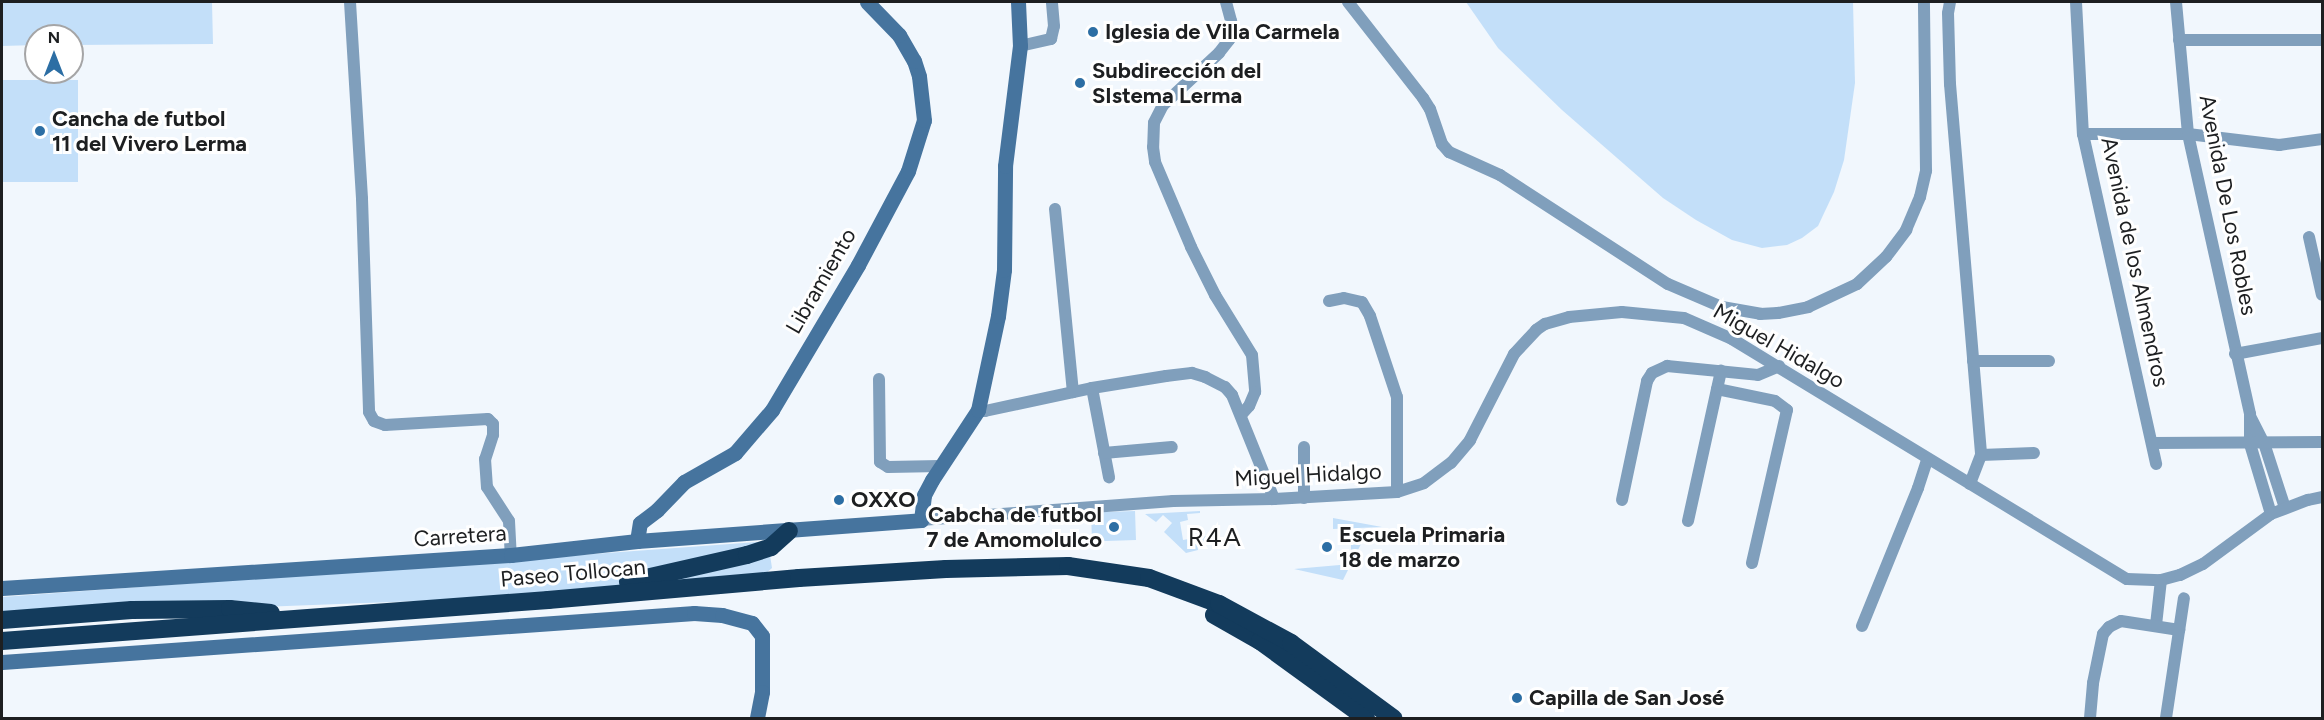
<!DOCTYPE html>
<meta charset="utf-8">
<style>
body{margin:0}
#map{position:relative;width:2324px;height:720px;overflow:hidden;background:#f1f7fd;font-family:Figtree,sans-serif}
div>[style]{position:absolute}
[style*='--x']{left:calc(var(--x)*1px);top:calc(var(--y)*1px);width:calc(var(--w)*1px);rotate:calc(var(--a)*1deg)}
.green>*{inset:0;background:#c3dff9;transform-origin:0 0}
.street>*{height:12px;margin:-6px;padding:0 6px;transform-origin:6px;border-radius:6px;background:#809fbc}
.secondary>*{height:15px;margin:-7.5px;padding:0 7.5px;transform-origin:7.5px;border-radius:7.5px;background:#46749e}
.highway>*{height:18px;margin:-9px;padding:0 9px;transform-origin:9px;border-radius:9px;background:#133b5c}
.dots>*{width:16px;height:16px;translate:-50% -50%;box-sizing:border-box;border:3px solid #fff;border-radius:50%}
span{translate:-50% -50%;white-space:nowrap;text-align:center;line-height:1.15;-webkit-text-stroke:6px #fff;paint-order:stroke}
.poi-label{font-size:22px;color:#1d1f21;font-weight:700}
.left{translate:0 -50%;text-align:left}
.right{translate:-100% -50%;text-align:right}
.street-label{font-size:22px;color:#1d1f21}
.quarter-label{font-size:26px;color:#1d1f21;letter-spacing:1.5px}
.frame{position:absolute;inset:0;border:3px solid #1d1f21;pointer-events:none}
.north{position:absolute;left:24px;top:24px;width:60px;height:60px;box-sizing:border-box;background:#fff;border:2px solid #a5a5a6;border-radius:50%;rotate:0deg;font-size:16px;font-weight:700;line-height:24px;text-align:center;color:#1d1f21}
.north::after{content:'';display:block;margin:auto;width:21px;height:27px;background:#2c6ea4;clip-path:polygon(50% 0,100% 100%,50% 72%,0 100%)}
</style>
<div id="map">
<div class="green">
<i style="clip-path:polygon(2px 2px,212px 2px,213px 44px,72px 45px,72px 36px,36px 36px,36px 45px,2px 46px)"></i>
<i style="clip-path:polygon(1466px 2px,1853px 2px,1855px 83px,1844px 160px,1834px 192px,1818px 226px,1802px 238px,1787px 245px,1762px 248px,1732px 240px,1696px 220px,1663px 198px,1562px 110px,1498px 48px)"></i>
<i style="left:2px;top:80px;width:76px;height:102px"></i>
<i style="left:1135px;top:511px;width:29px;height:44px;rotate:88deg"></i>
<i style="clip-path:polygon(1200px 511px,1200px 513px,1187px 514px,1188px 520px,1180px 522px,1183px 540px,1206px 536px,1207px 542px,1197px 543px,1198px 550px,1186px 553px,1164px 532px,1172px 523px,1163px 515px,1156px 522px,1145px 514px)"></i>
<i style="clip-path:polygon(1333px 518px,1382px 527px,1333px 529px)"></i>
<i style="clip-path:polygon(1366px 534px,1343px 580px,1294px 569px,1351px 564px,1351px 537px)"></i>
<i style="clip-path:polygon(757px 542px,770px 555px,772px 568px,764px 575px,576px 595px,2px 617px,2px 597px)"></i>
</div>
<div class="street">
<i style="--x:350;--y:2;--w:197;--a:86.5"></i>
<i style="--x:362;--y:199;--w:213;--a:88.1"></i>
<i style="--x:369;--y:412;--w:10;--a:61"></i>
<i style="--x:374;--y:421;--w:12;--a:20"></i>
<i style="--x:385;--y:425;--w:103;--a:-3.3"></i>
<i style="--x:488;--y:419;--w:7;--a:45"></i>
<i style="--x:493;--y:424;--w:11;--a:90"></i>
<i style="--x:493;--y:435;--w:25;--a:108"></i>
<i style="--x:485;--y:459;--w:28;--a:86"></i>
<i style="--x:487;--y:487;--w:40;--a:57.1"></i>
<i style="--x:509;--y:521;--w:34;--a:87"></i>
<i style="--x:1226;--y:2;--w:20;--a:75"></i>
<i style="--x:1231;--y:21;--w:19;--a:96"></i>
<i style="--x:1229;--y:40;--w:16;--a:128"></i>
<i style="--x:1219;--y:53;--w:76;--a:137.1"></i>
<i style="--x:1163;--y:105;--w:20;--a:117"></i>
<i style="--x:1154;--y:123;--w:24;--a:92"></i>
<i style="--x:1153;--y:147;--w:15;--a:82"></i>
<i style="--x:1155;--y:162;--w:92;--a:67"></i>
<i style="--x:1191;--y:247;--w:54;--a:63.4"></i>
<i style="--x:1215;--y:295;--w:70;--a:58.3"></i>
<i style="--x:1252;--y:355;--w:37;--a:85"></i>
<i style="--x:1255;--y:392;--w:15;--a:113"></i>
<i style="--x:1249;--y:406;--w:12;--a:132"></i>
<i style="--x:1348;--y:2;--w:122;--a:52"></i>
<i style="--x:1423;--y:98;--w:13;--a:58"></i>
<i style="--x:1430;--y:109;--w:37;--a:71"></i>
<i style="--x:1442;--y:144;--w:11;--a:49"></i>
<i style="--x:1449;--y:152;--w:56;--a:24.3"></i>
<i style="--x:1500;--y:175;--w:200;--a:33"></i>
<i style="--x:1668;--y:284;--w:59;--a:23.1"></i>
<i style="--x:1722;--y:307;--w:39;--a:10"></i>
<i style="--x:1760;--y:314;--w:18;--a:-3"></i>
<i style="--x:1778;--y:313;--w:31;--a:-11"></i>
<i style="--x:1808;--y:307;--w:54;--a:-25.1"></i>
<i style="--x:1857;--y:284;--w:40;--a:-43"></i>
<i style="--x:1886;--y:257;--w:34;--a:-53"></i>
<i style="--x:1906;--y:230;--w:36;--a:-67"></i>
<i style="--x:1920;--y:197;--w:27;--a:-77"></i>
<i style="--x:1926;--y:171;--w:169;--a:-90.7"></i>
<i style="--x:1950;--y:2;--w:11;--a:100"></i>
<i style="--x:1948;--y:13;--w:71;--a:88.4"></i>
<i style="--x:1950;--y:84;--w:372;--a:85.2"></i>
<i style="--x:1981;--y:455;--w:31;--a:111"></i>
<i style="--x:2076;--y:2;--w:132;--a:87"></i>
<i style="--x:2083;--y:134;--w:338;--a:77.5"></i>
<i style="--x:2176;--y:2;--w:133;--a:84.8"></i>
<i style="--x:2188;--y:134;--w:287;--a:77.5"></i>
<i style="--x:2250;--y:414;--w:30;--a:90"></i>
<i style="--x:2250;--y:444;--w:73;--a:73.3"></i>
<i style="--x:2179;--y:40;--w:143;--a:0"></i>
<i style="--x:1020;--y:46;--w:32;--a:-13"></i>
<i style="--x:1051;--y:39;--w:13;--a:-77"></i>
<i style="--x:1054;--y:26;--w:24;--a:-95"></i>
<i style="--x:2083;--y:134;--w:105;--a:0"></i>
<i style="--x:2188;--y:134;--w:92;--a:6.9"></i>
<i style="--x:2279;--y:145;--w:43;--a:-7.9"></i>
<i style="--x:1055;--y:209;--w:184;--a:84.4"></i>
<i style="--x:2309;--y:237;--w:59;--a:77.4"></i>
<i style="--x:1329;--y:301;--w:15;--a:-11"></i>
<i style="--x:1344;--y:298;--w:18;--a:13"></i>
<i style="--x:1362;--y:302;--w:16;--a:60"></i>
<i style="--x:1370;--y:316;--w:85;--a:71.6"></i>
<i style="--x:1397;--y:397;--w:95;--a:90"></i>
<i style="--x:2235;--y:354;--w:88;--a:-10.4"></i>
<i style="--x:1973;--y:361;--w:76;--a:0"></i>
<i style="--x:879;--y:379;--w:83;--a:89.3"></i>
<i style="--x:880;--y:462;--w:9;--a:32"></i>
<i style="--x:888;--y:467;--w:52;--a:-1.1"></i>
<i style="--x:1092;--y:388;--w:91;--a:79.2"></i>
<i style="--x:1717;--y:389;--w:59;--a:11.7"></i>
<i style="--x:1775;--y:401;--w:15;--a:37"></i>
<i style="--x:1787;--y:410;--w:157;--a:102.9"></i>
<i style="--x:978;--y:410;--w:7;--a:8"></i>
<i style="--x:985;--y:411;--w:109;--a:-12.1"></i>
<i style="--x:1092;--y:388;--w:75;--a:-9.2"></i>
<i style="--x:1166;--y:376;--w:26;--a:-7"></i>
<i style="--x:1192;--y:373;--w:14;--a:17"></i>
<i style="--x:1205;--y:377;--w:22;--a:27"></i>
<i style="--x:1225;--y:387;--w:11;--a:49"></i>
<i style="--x:1232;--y:395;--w:112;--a:68"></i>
<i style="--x:2251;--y:418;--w:28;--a:63"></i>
<i style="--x:2264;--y:443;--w:68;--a:72.1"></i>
<i style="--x:2152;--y:443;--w:170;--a:-0.3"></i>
<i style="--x:1104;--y:453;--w:68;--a:-5"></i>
<i style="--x:1981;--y:455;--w:53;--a:-2.2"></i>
<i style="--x:1304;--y:498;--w:51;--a:-90"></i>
<i style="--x:1622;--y:500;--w:122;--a:-78.1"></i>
<i style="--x:1647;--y:381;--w:9;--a:-58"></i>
<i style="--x:1652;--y:373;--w:17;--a:-25"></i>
<i style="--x:1667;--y:366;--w:91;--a:5.6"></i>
<i style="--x:1758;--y:375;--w:23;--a:-23"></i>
<i style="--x:921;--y:520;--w:253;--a:-4.3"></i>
<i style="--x:1173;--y:501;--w:101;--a:-1.1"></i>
<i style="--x:1274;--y:499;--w:123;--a:-3.3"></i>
<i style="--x:1397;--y:492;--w:28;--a:-18"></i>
<i style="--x:1424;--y:483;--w:34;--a:-37"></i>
<i style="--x:1451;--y:463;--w:30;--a:-50"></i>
<i style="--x:1470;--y:440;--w:97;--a:-62.9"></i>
<i style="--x:1514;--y:354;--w:33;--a:-47"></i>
<i style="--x:1536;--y:330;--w:11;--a:-34"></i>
<i style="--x:1545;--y:324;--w:25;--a:-16"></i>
<i style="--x:1569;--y:317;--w:53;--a:-5.4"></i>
<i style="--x:1622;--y:312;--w:62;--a:5.5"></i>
<i style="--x:1684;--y:318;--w:52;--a:23.6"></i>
<i style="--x:1732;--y:339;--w:462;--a:31.3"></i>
<i style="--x:2127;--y:579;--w:34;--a:2"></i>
<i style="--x:2161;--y:580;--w:20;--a:-15"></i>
<i style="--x:2180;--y:575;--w:25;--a:-26"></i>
<i style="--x:2203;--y:564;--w:84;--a:-36.3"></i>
<i style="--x:2271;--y:514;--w:40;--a:-21"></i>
<i style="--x:2308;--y:500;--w:14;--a:-12"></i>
<i style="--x:1688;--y:521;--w:154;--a:-77.6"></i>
<i style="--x:2156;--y:625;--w:45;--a:-83.7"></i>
<i style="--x:1862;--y:626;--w:149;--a:-67.9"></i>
<i style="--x:1918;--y:488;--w:29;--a:-72"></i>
<i style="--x:2090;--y:718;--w:35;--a:-85"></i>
<i style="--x:2093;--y:683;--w:50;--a:-78.5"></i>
<i style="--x:2103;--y:634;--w:9;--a:-49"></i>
<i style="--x:2109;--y:627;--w:13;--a:-27"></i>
<i style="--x:2121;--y:621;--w:59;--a:8.8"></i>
<i style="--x:2166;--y:718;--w:121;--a:-81.5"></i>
</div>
<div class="secondary">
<i style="--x:637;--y:541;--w:18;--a:-81"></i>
<i style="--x:640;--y:523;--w:21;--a:-37"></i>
<i style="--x:657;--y:510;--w:39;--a:-46"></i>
<i style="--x:684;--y:482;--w:59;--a:-29.6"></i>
<i style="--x:735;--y:453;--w:57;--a:-49.3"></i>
<i style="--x:772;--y:410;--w:169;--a:-59.3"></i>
<i style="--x:858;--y:265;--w:106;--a:-62"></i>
<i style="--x:908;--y:171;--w:53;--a:-72.6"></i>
<i style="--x:924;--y:120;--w:44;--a:-96.5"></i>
<i style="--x:919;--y:76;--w:16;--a:-108"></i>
<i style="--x:914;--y:61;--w:30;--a:-120"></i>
<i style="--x:899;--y:35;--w:46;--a:-134.1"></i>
<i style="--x:2;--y:588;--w:510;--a:-3.71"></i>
<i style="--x:511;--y:555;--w:127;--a:-6.3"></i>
<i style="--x:637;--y:541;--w:285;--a:-4.2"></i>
<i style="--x:921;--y:520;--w:25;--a:-83"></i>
<i style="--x:924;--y:495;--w:17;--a:-62"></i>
<i style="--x:932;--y:480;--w:84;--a:-56.7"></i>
<i style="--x:978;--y:410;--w:96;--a:-78"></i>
<i style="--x:998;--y:316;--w:46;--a:-82.6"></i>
<i style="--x:1004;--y:270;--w:104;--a:-89.4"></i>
<i style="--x:1005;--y:166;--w:121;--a:-82.9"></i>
<i style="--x:1020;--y:46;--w:44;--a:-92.6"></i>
<i style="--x:2;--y:662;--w:694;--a:-4.05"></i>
<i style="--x:694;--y:613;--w:28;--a:4"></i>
<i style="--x:722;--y:615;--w:31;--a:15"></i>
<i style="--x:752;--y:623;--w:16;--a:52"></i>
<i style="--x:762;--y:636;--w:56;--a:90"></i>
<i style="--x:762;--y:692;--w:26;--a:101"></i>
</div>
<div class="highway">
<i style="--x:628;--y:582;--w:122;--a:-12.8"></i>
<i style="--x:747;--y:555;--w:25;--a:-18"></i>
<i style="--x:771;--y:547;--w:24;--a:-42"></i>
<i style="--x:1214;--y:615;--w:53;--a:29.5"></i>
<i style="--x:1260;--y:641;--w:131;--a:36"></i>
<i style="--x:2;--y:620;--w:130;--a:-4.4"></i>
<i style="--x:132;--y:610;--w:98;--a:-0.6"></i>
<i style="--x:230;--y:609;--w:41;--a:5.6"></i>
<i style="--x:2;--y:641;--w:548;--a:-4.29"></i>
<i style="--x:548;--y:600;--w:252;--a:-5"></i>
<i style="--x:799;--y:578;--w:147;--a:-3.5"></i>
<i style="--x:946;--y:569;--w:122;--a:-1.4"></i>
<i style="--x:1068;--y:566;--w:82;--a:8.4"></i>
<i style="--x:1149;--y:578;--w:75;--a:20.4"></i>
<i style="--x:1219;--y:604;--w:82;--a:28.4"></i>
<i style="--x:1291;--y:643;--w:127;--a:36.3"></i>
</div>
<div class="dots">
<i style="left:1093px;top:32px;background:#2c6ea4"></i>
<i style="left:1080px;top:83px;background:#2c6ea4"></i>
<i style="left:40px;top:131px;background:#2c6ea4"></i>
<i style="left:839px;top:500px;background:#2c6ea4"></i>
<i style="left:1114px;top:527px;background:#2c6ea4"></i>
<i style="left:1327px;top:547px;background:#2c6ea4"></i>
<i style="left:1517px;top:698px;background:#2c6ea4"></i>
</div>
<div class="poi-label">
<span class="left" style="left:1105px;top:32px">Iglesia de Villa Carmela</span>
<span class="left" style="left:1092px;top:83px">Subdirección del<br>SIstema Lerma</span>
<span class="left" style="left:52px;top:131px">Cancha de futbol<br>11 del Vivero Lerma</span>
<span class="left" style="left:851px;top:500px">OXXO</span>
<span class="right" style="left:1102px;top:527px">Cabcha de futbol<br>7 de Amomolulco</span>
<span class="left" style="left:1339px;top:547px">Escuela Primaria<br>18 de marzo</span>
<span class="left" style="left:1529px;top:698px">Capilla de San José</span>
</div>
<div class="street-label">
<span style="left:2228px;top:205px;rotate:79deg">Avenida De Los Robles</span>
<span style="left:2135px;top:262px;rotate:78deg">Avenida de los Almendros</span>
<span style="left:821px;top:281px;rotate:-60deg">Libramiento</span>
<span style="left:1779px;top:346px;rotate:30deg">Miguel Hidalgo</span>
<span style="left:1308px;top:475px;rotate:-3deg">Miguel Hidalgo</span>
<span style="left:460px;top:536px;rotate:-4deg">Carretera</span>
<span style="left:573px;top:573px;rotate:-5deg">Paseo Tollocan</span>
</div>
<div class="quarter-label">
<span style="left:1215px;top:538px">R4A</span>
</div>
<div class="frame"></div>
<div class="north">N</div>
</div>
